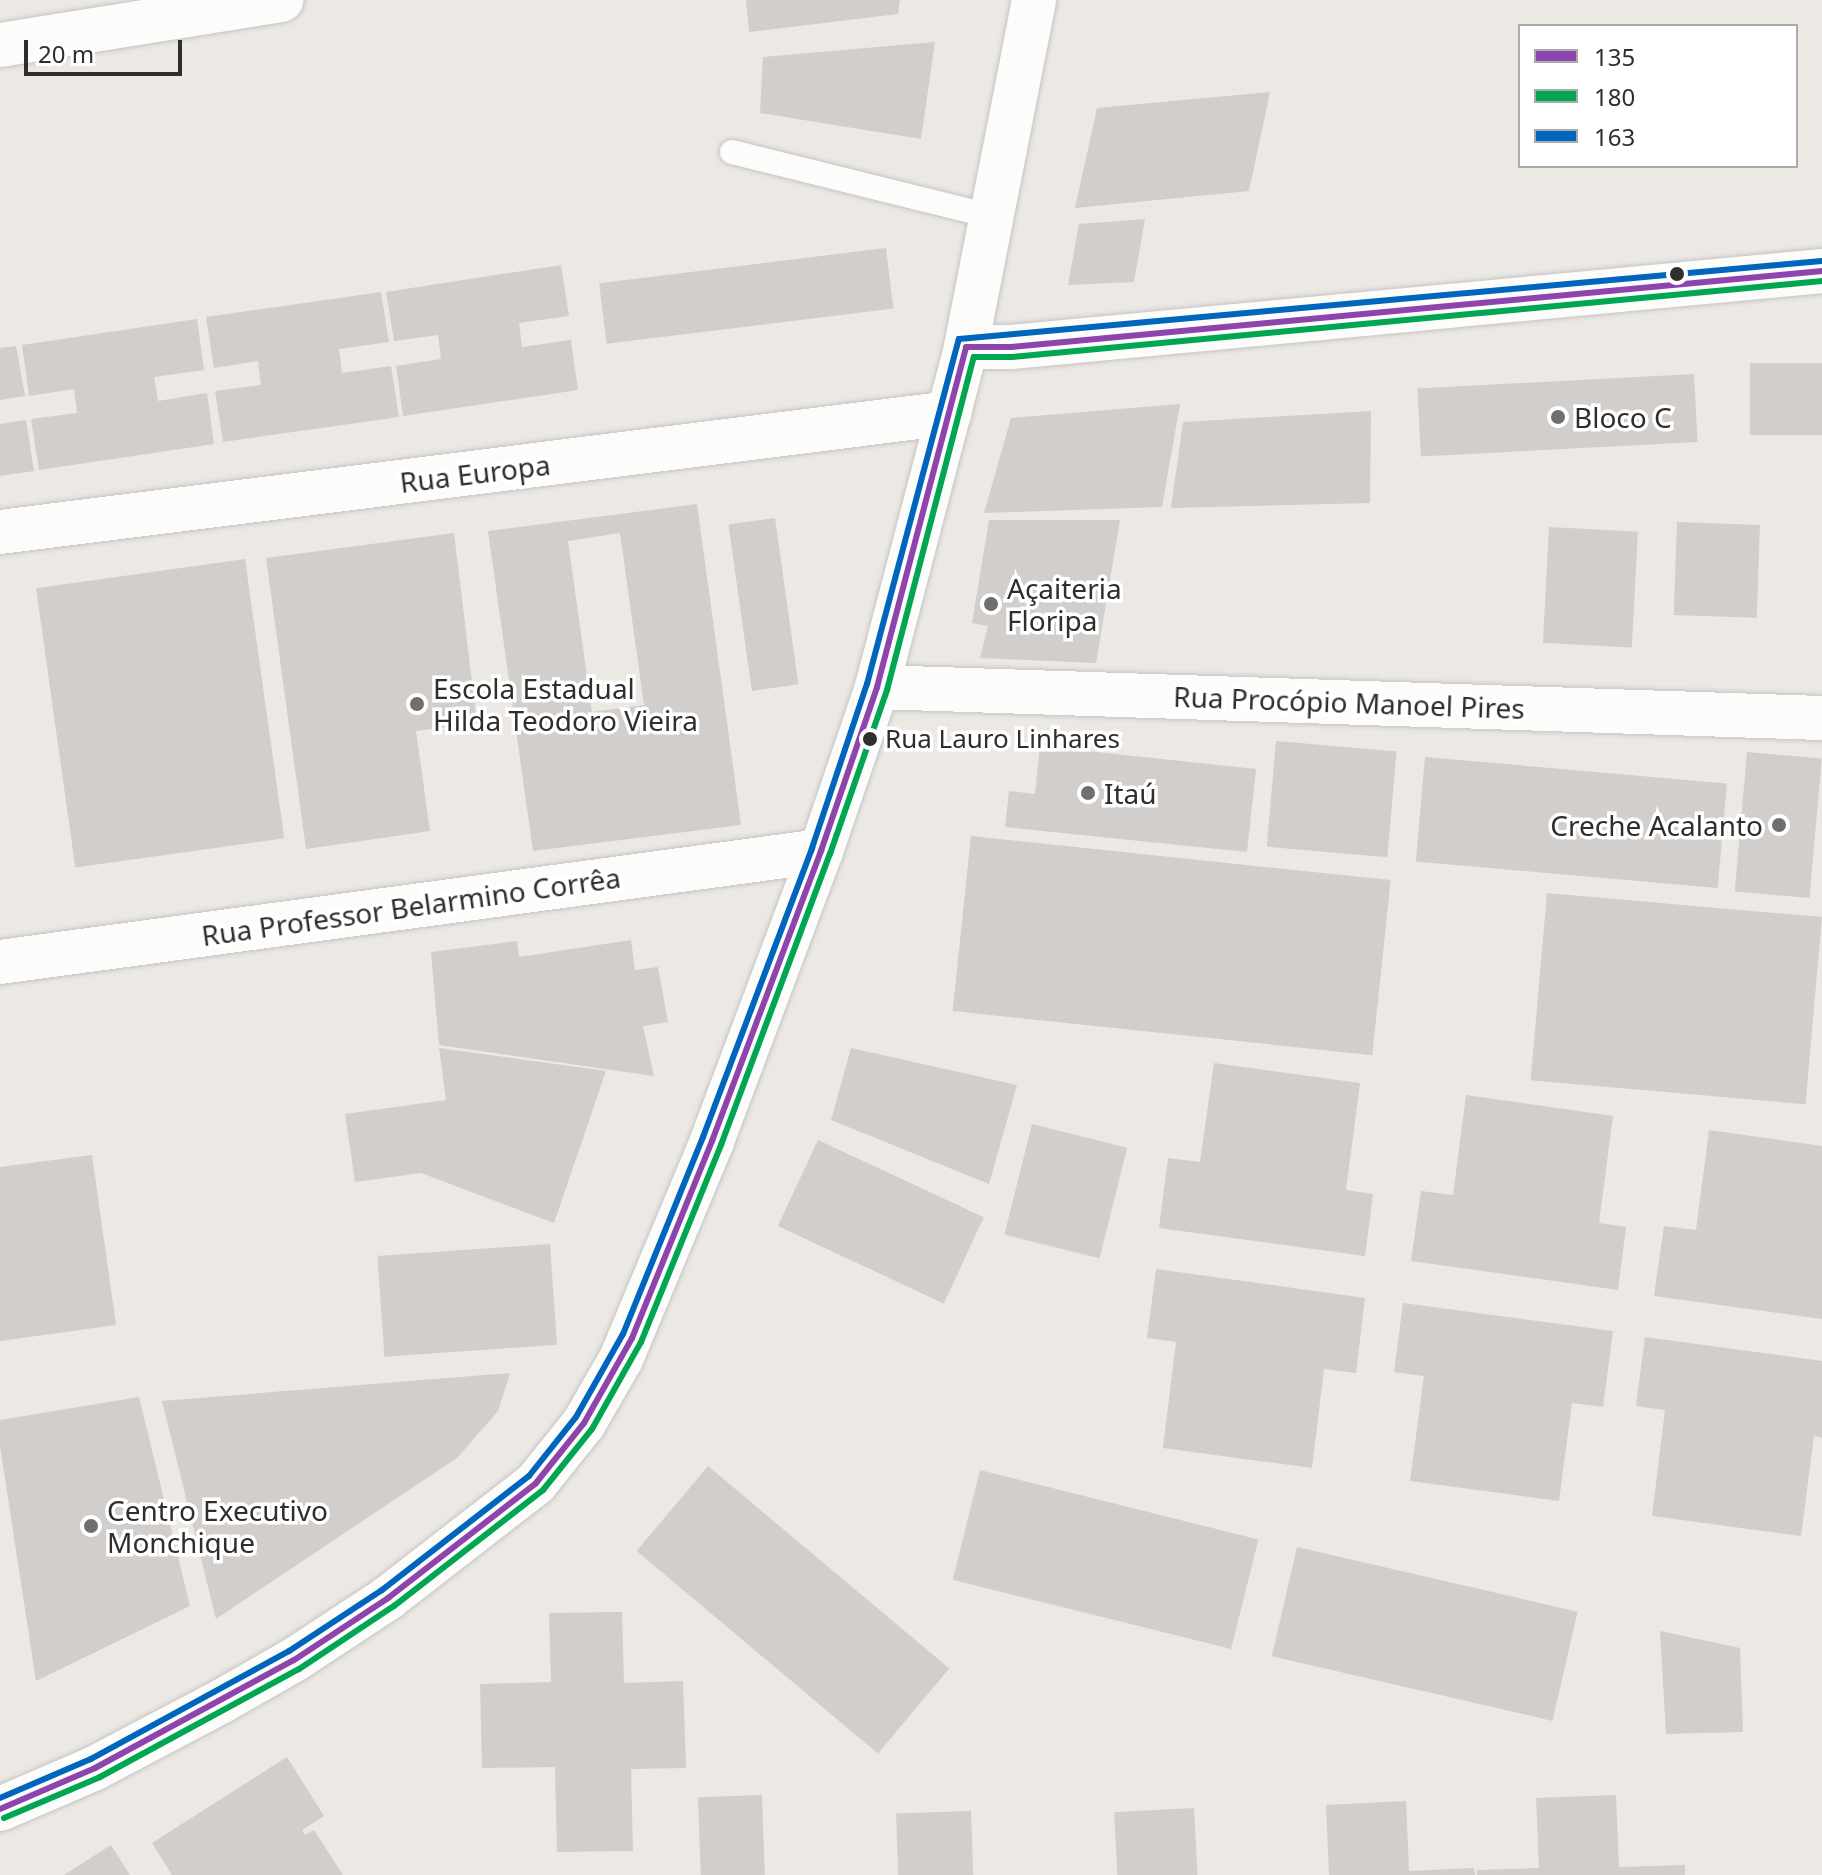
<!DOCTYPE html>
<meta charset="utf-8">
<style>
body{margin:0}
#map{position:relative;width:1822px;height:1875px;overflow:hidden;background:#ece8e4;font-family:"Noto Sans",sans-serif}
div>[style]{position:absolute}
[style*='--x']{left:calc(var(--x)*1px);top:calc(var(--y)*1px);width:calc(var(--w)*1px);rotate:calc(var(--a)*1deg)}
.building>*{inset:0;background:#d1cecb;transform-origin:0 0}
.roads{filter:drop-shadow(0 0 2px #c5c4c5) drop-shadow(0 0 2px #c5c4c5)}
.lane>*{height:24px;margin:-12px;padding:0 12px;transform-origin:12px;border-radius:12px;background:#fcfcfb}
.street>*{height:44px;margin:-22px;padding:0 22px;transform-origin:22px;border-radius:22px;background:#fcfcfb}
.secondary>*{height:44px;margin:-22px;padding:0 22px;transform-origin:22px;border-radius:22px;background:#fcfcfb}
.bus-1>*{height:6px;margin:-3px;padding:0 3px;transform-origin:3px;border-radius:3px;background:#8e44ad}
.bus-2>*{height:6px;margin:-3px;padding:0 3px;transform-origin:3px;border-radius:3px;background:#00a651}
.bus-3>*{height:6px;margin:-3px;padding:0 3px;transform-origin:3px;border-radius:3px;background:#0065bd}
.dots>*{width:22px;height:22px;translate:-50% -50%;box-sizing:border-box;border:4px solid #fff;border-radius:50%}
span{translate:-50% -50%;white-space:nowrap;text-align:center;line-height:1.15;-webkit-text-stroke:7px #fff;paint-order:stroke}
.bus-label{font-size:26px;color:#2e2e2e}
.left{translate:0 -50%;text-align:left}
.poi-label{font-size:28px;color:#2e2e2e}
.right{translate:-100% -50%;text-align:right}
.street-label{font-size:28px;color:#2e2e2e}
.legend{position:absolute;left:1518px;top:24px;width:280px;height:144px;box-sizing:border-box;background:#fff;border:2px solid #ababab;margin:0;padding:10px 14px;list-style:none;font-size:24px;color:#2e2e2e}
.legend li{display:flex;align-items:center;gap:16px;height:40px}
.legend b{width:40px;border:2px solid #ababab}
.scale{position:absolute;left:24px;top:40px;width:158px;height:36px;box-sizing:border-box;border:4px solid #2e2e2e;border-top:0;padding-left:10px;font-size:24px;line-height:28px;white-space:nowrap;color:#2e2e2e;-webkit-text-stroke:6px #fff;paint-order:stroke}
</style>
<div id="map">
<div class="building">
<i style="clip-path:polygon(746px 0,900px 0,898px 14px,749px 32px)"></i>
<i style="clip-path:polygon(935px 42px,921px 139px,760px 113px,763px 57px)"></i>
<i style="clip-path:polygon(1270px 92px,1249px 191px,1075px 208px,1097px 108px)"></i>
<i style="clip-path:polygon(1145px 219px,1134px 282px,1068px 285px,1079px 224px)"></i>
<i style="left:886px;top:248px;width:61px;height:289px;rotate:83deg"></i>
<i style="clip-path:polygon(561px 265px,569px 316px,519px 323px,522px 347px,571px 340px,578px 390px,403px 416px,396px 366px,441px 359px,438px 335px,394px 341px,386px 292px)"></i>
<i style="clip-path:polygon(381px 292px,389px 342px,339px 349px,342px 373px,391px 366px,399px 417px,223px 442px,215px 391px,261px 385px,258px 361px,214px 368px,206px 317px)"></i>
<i style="clip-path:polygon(197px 319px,204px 370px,154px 377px,158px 401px,207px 393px,214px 444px,39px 470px,31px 419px,77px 413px,74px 389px,29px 396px,22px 345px)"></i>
<i style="clip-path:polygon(16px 346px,25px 396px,0 400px,0 348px)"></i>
<i style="left:1822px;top:363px;width:72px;height:72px;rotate:90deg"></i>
<i style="left:1694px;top:374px;width:68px;height:277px;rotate:87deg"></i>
<i style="clip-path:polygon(1180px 404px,1162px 507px,984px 513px,1011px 418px)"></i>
<i style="clip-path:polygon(1371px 411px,1370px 503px,1171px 508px,1183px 422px)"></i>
<i style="clip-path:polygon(26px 420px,34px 471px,0 476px,0 424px)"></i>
<i style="clip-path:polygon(evenodd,697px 504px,741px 825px,533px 851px,488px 531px,697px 504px,620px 533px,644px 705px,592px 712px,568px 541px,620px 533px)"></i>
<i style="left:775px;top:518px;width:168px;height:47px;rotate:82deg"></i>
<i style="clip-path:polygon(989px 520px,1120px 520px,1096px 663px,980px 658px,988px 626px,972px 623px)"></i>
<i style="left:1677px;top:522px;width:83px;height:93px;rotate:2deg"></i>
<i style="left:1549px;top:527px;width:89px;height:116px;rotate:3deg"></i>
<i style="clip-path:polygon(454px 533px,477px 723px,416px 731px,430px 831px,306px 849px,266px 558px)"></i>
<i style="left:245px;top:559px;width:282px;height:211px;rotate:82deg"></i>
<i style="left:1276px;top:741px;width:121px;height:106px;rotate:5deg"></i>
<i style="clip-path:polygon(1040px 746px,1256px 769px,1247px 852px,1005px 827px,1009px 791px,1035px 794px)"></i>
<i style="left:1747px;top:752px;width:75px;height:140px;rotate:5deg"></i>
<i style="left:1425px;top:757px;width:303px;height:105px;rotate:5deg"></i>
<i style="left:971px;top:836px;width:422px;height:176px;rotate:6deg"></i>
<i style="left:1547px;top:893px;width:276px;height:188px;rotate:5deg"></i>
<i style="clip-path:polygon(631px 940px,635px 970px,658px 967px,668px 1022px,643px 1026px,654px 1076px,439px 1045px,431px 952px,517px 941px,519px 957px)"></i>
<i style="clip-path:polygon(439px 1048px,606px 1071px,554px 1223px,421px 1173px,355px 1182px,345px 1114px,446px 1100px)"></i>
<i style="clip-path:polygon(851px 1048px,1017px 1085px,989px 1184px,831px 1120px)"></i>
<i style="clip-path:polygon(1214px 1063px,1360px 1083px,1346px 1190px,1373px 1194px,1365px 1256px,1159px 1228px,1168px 1158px,1200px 1162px)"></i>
<i style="clip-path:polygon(1466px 1095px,1613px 1116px,1599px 1223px,1626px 1227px,1618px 1290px,1411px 1261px,1421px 1191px,1453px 1195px)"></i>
<i style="left:1032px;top:1124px;width:98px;height:114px;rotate:14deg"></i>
<i style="clip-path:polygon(1709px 1130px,1822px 1146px,1822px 1319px,1654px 1296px,1664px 1226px,1696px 1230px)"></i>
<i style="left:818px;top:1140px;width:183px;height:95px;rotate:25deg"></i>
<i style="clip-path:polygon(92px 1155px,116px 1325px,0 1341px,0 1167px)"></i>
<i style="left:550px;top:1244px;width:101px;height:173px;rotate:86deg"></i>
<i style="clip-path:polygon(1156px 1269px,1365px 1298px,1356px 1373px,1324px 1369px,1312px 1468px,1163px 1448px,1176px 1342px,1147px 1338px)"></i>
<i style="clip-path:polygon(1403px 1303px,1613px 1331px,1603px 1407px,1572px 1403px,1559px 1501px,1410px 1481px,1424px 1376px,1394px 1372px)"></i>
<i style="clip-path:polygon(1645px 1337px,1822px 1361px,1822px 1438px,1814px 1436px,1801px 1536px,1652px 1516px,1665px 1410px,1636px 1406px)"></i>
<i style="clip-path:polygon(510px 1373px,498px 1411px,457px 1458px,216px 1619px,162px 1401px)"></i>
<i style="clip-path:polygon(139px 1397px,190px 1606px,36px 1681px,0 1446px,0 1420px)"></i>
<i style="left:708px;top:1466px;width:315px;height:111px;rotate:40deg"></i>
<i style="left:980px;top:1470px;width:287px;height:113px;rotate:14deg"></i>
<i style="left:1297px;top:1547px;width:288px;height:112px;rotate:13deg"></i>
<i style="clip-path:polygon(622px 1612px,624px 1683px,683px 1681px,686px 1768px,631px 1769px,633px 1851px,557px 1852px,555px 1767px,482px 1768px,480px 1684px,551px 1682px,549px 1613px)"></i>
<i style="clip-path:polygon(1660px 1631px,1740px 1648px,1743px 1732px,1666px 1734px)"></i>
<i style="clip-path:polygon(287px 1757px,324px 1816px,302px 1830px,305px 1835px,314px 1830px,343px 1875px,172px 1875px,152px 1843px)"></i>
<i style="left:762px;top:1795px;width:80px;height:64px;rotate:88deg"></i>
<i style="clip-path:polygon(1616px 1795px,1619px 1867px,1685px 1865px,1685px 1875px,1477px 1875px,1477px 1870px,1539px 1868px,1536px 1798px)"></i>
<i style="clip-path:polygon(1406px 1801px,1409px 1871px,1474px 1868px,1475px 1875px,1329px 1875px,1326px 1805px)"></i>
<i style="left:1194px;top:1808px;width:67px;height:80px;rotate:87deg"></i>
<i style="left:971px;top:1811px;width:64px;height:75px;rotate:88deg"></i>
<i style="clip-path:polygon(111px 1845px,130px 1875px,64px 1875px)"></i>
</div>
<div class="roads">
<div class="lane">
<i style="--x:732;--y:152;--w:267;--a:13.9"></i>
</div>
<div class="street">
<i style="--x:0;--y:45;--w:285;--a:-9.1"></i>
<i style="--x:0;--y:532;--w:957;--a:-7.14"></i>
<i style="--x:877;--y:687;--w:946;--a:1.88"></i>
<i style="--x:0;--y:962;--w:828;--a:-7.7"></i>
</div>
<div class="secondary">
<i style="--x:966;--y:347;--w:45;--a:0"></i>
<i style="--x:1011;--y:347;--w:815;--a:-5.35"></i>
<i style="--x:0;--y:1809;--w:103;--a:-23.3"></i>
<i style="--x:95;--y:1768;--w:144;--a:-27.8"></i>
<i style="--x:222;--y:1701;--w:83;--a:-29.7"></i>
<i style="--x:294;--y:1660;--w:113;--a:-33.4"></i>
<i style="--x:388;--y:1598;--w:187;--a:-37.8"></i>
<i style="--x:536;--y:1483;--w:77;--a:-51.3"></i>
<i style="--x:584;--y:1423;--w:74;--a:-60"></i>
<i style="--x:621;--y:1359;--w:236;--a:-67.3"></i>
<i style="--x:712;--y:1141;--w:310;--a:-69.4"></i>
<i style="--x:821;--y:851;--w:173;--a:-71.1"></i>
<i style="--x:877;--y:687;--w:351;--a:-75.3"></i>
<i style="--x:966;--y:347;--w:354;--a:-78.9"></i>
</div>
</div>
<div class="bus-1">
<i style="--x:0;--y:1809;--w:103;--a:-23.3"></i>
<i style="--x:95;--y:1768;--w:226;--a:-28.5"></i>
<i style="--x:294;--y:1660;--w:113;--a:-33.4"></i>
<i style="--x:388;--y:1598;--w:187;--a:-37.8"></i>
<i style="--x:536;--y:1483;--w:77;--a:-51.3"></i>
<i style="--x:584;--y:1423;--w:98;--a:-60.5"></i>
<i style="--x:632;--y:1338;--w:213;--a:-67.9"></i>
<i style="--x:712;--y:1141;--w:310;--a:-69.4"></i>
<i style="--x:821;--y:851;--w:173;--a:-71.1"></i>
<i style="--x:877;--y:687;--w:351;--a:-75.3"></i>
<i style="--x:966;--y:347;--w:45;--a:0"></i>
<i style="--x:1011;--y:347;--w:815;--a:-5.35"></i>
</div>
<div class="bus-2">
<i style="--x:4;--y:1818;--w:104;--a:-23.1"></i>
<i style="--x:100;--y:1777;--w:226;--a:-28.5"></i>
<i style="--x:299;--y:1669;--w:114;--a:-33.6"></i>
<i style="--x:394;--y:1606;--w:189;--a:-37.9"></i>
<i style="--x:543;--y:1490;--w:78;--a:-51.2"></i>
<i style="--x:592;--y:1429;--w:100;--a:-60.6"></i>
<i style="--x:641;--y:1342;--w:213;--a:-67.9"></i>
<i style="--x:721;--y:1145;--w:311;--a:-69.5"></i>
<i style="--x:830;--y:854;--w:174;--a:-70.8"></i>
<i style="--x:887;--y:690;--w:344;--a:-75.4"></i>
<i style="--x:974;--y:357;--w:38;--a:0"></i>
<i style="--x:1012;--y:357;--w:814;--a:-5.36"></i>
</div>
<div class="bus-3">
<i style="--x:0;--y:1798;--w:99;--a:-23.2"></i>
<i style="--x:91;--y:1759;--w:226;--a:-28.6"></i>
<i style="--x:289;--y:1651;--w:111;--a:-33.3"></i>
<i style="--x:382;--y:1590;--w:186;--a:-37.8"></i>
<i style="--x:529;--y:1476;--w:75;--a:-51.5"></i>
<i style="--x:576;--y:1417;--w:95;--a:-60.5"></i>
<i style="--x:623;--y:1334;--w:213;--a:-67.9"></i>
<i style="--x:703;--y:1137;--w:309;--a:-69.3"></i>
<i style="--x:812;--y:848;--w:173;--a:-71.5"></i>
<i style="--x:867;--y:684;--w:357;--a:-75.1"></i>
<i style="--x:959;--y:339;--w:866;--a:-5.17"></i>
</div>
<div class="dots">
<i style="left:1677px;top:274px;background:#2e2e2e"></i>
<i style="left:1558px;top:417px;background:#706f6e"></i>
<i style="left:991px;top:604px;background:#706f6e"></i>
<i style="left:417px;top:704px;background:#706f6e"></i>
<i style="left:870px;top:739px;background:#2e2e2e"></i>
<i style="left:1088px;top:793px;background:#706f6e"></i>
<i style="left:1779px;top:825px;background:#706f6e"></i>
<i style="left:91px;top:1526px;background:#706f6e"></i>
</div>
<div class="bus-label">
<span class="left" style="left:885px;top:739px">Rua Lauro Linhares</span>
</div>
<div class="poi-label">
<span class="left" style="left:1574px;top:417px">Bloco C</span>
<span class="left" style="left:1007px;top:604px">Açaiteria<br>Floripa</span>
<span class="left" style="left:433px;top:704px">Escola Estadual<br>Hilda Teodoro Vieira</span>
<span class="left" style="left:1104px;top:793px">Itaú</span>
<span class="right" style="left:1763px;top:825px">Creche Acalanto</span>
<span class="left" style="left:107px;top:1526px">Centro Executivo<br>Monchique</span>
</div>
<div class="street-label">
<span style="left:475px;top:473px;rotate:-7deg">Rua Europa</span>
<span style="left:1349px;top:702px;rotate:2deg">Rua Procópio Manoel Pires</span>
<span style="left:411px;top:906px;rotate:-8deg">Rua Professor Belarmino Corrêa</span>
</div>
<ul class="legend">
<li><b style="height:10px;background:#8e44ad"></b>135</li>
<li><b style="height:10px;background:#00a651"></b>180</li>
<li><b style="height:10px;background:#0065bd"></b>163</li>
</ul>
<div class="scale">20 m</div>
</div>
